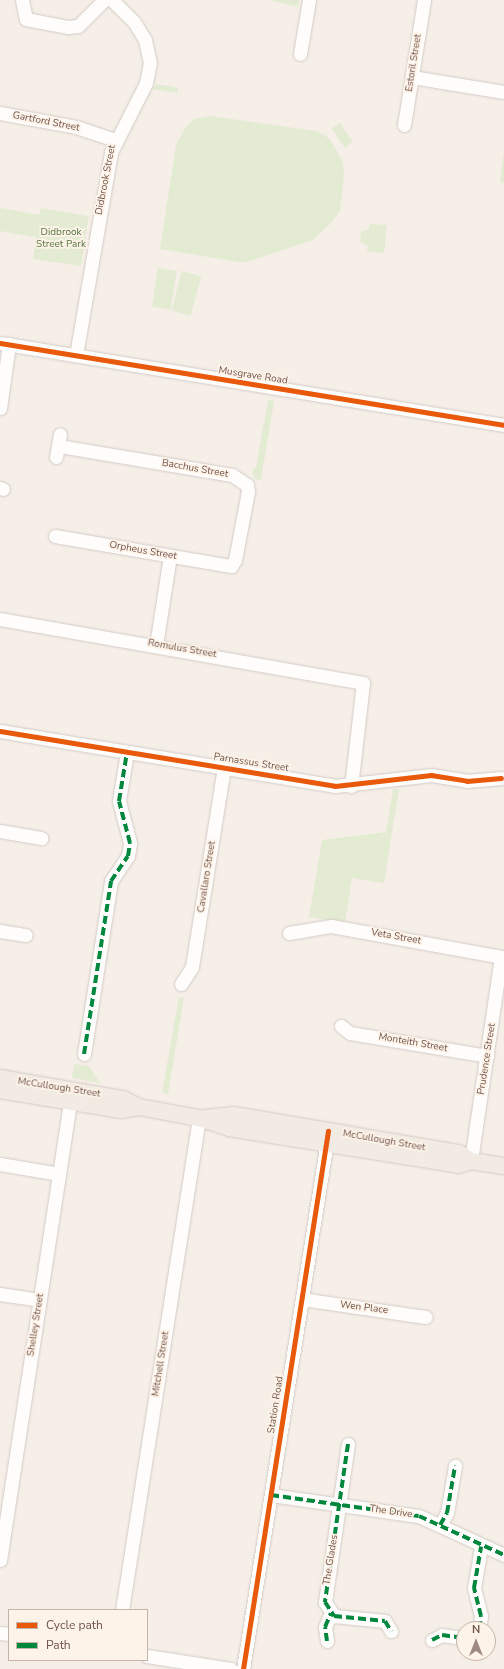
<!DOCTYPE html>
<style>
body{margin:0}
#map{position:relative;width:504px;height:1669px;overflow:hidden;background:#f5efe8;font-family:"Nunito Sans",sans-serif}
div>[style]{position:absolute}
[style*='--x']{left:calc(var(--x)*1px);top:calc(var(--y)*1px);width:calc(var(--w)*1px);rotate:calc(var(--a)*1deg)}
.green>*{inset:0;background:#e3ebd3;transform-origin:0 0}
.roads{filter:drop-shadow(0 0 1px #d4cac5) drop-shadow(0 0 1px #d4cac5)}
.minor>*{height:13px;margin:-6.5px;padding:0 6.5px;transform-origin:6.5px;border-radius:6.5px;background:#fefdfc}
.major>*{height:16px;margin:-8px;padding:0 8px;transform-origin:8px;border-radius:8px;background:#f1ebe4}
.quiet>*{height:4px;margin-top:-2px;transform-origin:0;background:repeating-linear-gradient(90deg,#00873e 0 8px,transparent 0 12px)}
.cycleway>*{height:5px;margin:-2.5px;padding:0 2.5px;transform-origin:2.5px;border-radius:2.5px;background:#e8590c}
span{translate:-50% -50%;white-space:nowrap;text-align:center;line-height:1.15;-webkit-text-stroke:3.5px #fef3e8;paint-order:stroke}
.street-label{font-size:10px;color:#71544a}
.park-label{font-size:10px;color:#567742}
.legend{position:absolute;left:8px;top:1609px;width:140px;height:52px;box-sizing:border-box;background:#fef3e8;border:1px solid #c6b3a9;margin:0;padding:5px 7px;list-style:none;font-size:12px;color:#71544a}
.legend li{display:flex;align-items:center;gap:8px;height:20px}
.legend b{width:20px;border:1px solid #c6b3a9}
.north{position:absolute;left:456px;top:1621px;width:40px;height:40px;box-sizing:border-box;background:#fef3e8;border:1px solid #c6b3a9;border-radius:50%;rotate:0deg;font-size:11px;font-weight:700;line-height:16px;text-align:center;color:#71544a}
.north::after{content:'';display:block;margin:auto;width:14px;height:18px;background:#9f8a81;clip-path:polygon(50% 0,100% 100%,50% 72%,0 100%)}
</style>
<div id="map">
<div class="green">
<i style="clip-path:polygon(270px 0,299px 0,298px 7px)"></i>
<i style="clip-path:polygon(156px 84px,178px 88px,177px 93px,152px 89px)"></i>
<i style="clip-path:polygon(210px 116px,316px 131px,329px 138px,343px 162px,344px 176px,340px 211px,331px 223px,313px 240px,244px 263px,160px 249px,176px 145px,185px 128px,194px 119px)"></i>
<i style="left:340px;top:123px;width:23px;height:10px;rotate:56deg"></i>
<i style="clip-path:polygon(504px 153px,504px 183px,500px 181px)"></i>
<i style="clip-path:polygon(0 208px,39px 215px,41px 208px,89px 216px,81px 266px,33px 259px,36px 237px,0 231px)"></i>
<i style="clip-path:polygon(370px 224px,387px 225px,384px 253px,367px 251px,368px 246px,360px 242px,361px 232px,369px 229px)"></i>
<i style="left:158px;top:268px;width:19px;height:39px;rotate:9deg"></i>
<i style="left:182px;top:271px;width:20px;height:41px;rotate:15deg"></i>
<i style="clip-path:polygon(268px 400px,274px 401px,261px 480px,255px 479px,252px 472px,256px 467px)"></i>
<i style="clip-path:polygon(393px 789px,399px 789px,384px 883px,352px 878px,345px 923px,309px 917px,322px 840px,386px 832px)"></i>
<i style="clip-path:polygon(179px 997px,184px 998px,168px 1094px,162px 1093px)"></i>
<i style="clip-path:polygon(74px 1064px,89px 1066px,100px 1083px,72px 1078px)"></i>
</div>
<div class="roads">
<div class="minor">
<i style="--x:22;--y:0;--w:19;--a:78"></i>
<i style="--x:26;--y:19;--w:43;--a:10.8"></i>
<i style="--x:68;--y:27;--w:10;--a:-6"></i>
<i style="--x:78;--y:26;--w:37;--a:-45"></i>
<i style="--x:300;--y:54;--w:55;--a:-80.5"></i>
<i style="--x:412;--y:77;--w:93;--a:9.3"></i>
<i style="--x:0;--y:113;--w:77;--a:10.4"></i>
<i style="--x:76;--y:127;--w:41;--a:18.4"></i>
<i style="--x:404;--y:125;--w:127;--a:-80.9"></i>
<i style="--x:0;--y:343;--w:511;--a:9.24"></i>
<i style="--x:76;--y:355;--w:206;--a:-80.2"></i>
<i style="--x:111;--y:152;--w:77;--a:-63.1"></i>
<i style="--x:146;--y:83;--w:20;--a:-79"></i>
<i style="--x:150;--y:63;--w:24;--a:-102"></i>
<i style="--x:145;--y:40;--w:21;--a:-121"></i>
<i style="--x:134;--y:22;--w:31;--a:-135"></i>
<i style="--x:0;--y:408;--w:65;--a:-82"></i>
<i style="--x:56;--y:457;--w:23;--a:-80"></i>
<i style="--x:0;--y:488;--w:3;--a:18"></i>
<i style="--x:55;--y:536;--w:179;--a:9.7"></i>
<i style="--x:231;--y:566;--w:7;--a:-56"></i>
<i style="--x:235;--y:560;--w:70;--a:-79.3"></i>
<i style="--x:248;--y:491;--w:6;--a:-99"></i>
<i style="--x:247;--y:485;--w:18;--a:-146"></i>
<i style="--x:232;--y:475;--w:176;--a:-170.5"></i>
<i style="--x:0;--y:619;--w:369;--a:10"></i>
<i style="--x:363;--y:683;--w:104;--a:96.6"></i>
<i style="--x:156;--y:645;--w:90;--a:-81.1"></i>
<i style="--x:0;--y:731;--w:339;--a:9.3"></i>
<i style="--x:335;--y:786;--w:97;--a:-6.5"></i>
<i style="--x:431;--y:775;--w:36;--a:9"></i>
<i style="--x:467;--y:781;--w:34;--a:-5"></i>
<i style="--x:0;--y:831;--w:42;--a:9.7"></i>
<i style="--x:0;--y:931;--w:26;--a:9"></i>
<i style="--x:289;--y:933;--w:43;--a:-9.5"></i>
<i style="--x:331;--y:926;--w:173;--a:10.3"></i>
<i style="--x:501;--y:957;--w:206;--a:98.4"></i>
<i style="--x:181;--y:984;--w:20;--a:-57"></i>
<i style="--x:192;--y:967;--w:202;--a:-80.9"></i>
<i style="--x:341;--y:1026;--w:11;--a:38"></i>
<i style="--x:350;--y:1033;--w:139;--a:9.5"></i>
<i style="--x:84;--y:1054;--w:175;--a:-81.1"></i>
<i style="--x:111;--y:881;--w:30;--a:-56"></i>
<i style="--x:128;--y:856;--w:13;--a:-81"></i>
<i style="--x:130;--y:843;--w:43;--a:-104.7"></i>
<i style="--x:119;--y:801;--w:50;--a:-80.7"></i>
<i style="--x:0;--y:1164;--w:60;--a:9.6"></i>
<i style="--x:0;--y:1294;--w:40;--a:8.5"></i>
<i style="--x:302;--y:1299;--w:125;--a:8.3"></i>
<i style="--x:348;--y:1444;--w:160;--a:98.3"></i>
<i style="--x:325;--y:1602;--w:17;--a:57"></i>
<i style="--x:334;--y:1616;--w:51;--a:5.6"></i>
<i style="--x:385;--y:1621;--w:12;--a:59"></i>
<i style="--x:271;--y:1495;--w:149;--a:8.1"></i>
<i style="--x:419;--y:1516;--w:94;--a:24.6"></i>
<i style="--x:440;--y:1525;--w:14;--a:-60"></i>
<i style="--x:447;--y:1513;--w:48;--a:-80.3"></i>
<i style="--x:0;--y:1560;--w:474;--a:-81.3"></i>
<i style="--x:122;--y:1610;--w:498;--a:-81.1"></i>
<i style="--x:479;--y:1629;--w:13;--a:-81"></i>
<i style="--x:481;--y:1616;--w:29;--a:-104"></i>
<i style="--x:474;--y:1588;--w:42;--a:-80.3"></i>
<i style="--x:0;--y:1633;--w:9;--a:6"></i>
<i style="--x:432;--y:1640;--w:11;--a:-27"></i>
<i style="--x:442;--y:1635;--w:22;--a:8"></i>
<i style="--x:327;--y:1641;--w:14;--a:-98"></i>
<i style="--x:325;--y:1627;--w:15;--a:-67"></i>
<i style="--x:147;--y:1656;--w:85;--a:8.8"></i>
<i style="--x:243;--y:1669;--w:541;--a:-80.96"></i>
</div>
<div class="major">
<i style="--x:0;--y:1078;--w:125;--a:9.7"></i>
<i style="--x:123;--y:1099;--w:18;--a:27"></i>
<i style="--x:139;--y:1107;--w:61;--a:10.4"></i>
<i style="--x:199;--y:1118;--w:32;--a:18"></i>
<i style="--x:229;--y:1128;--w:233;--a:9.1"></i>
<i style="--x:459;--y:1165;--w:13;--a:-18"></i>
<i style="--x:0;--y:1090;--w:123;--a:9.4"></i>
<i style="--x:121;--y:1110;--w:18;--a:-9"></i>
<i style="--x:205;--y:1118;--w:29;--a:-6"></i>
<i style="--x:234;--y:1115;--w:228;--a:9.6"></i>
<i style="--x:459;--y:1153;--w:14;--a:34"></i>
<i style="--x:471;--y:1161;--w:33;--a:9"></i>
</div>
</div>
<div class="quiet">
<i style="--x:84;--y:1054;--w:175;--a:-81.1"></i>
<i style="--x:111;--y:881;--w:30;--a:-56"></i>
<i style="--x:128;--y:856;--w:13;--a:-81"></i>
<i style="--x:130;--y:843;--w:43;--a:-104.7"></i>
<i style="--x:119;--y:801;--w:50;--a:-80.7"></i>
<i style="--x:348;--y:1444;--w:160;--a:98.3"></i>
<i style="--x:325;--y:1602;--w:17;--a:57"></i>
<i style="--x:334;--y:1616;--w:51;--a:5.6"></i>
<i style="--x:385;--y:1621;--w:12;--a:59"></i>
<i style="--x:271;--y:1495;--w:149;--a:8.1"></i>
<i style="--x:419;--y:1516;--w:94;--a:24.6"></i>
<i style="--x:440;--y:1525;--w:14;--a:-60"></i>
<i style="--x:447;--y:1513;--w:48;--a:-80.3"></i>
<i style="--x:479;--y:1629;--w:13;--a:-81"></i>
<i style="--x:481;--y:1616;--w:29;--a:-104"></i>
<i style="--x:474;--y:1588;--w:42;--a:-80.3"></i>
<i style="--x:432;--y:1640;--w:11;--a:-27"></i>
<i style="--x:442;--y:1635;--w:22;--a:8"></i>
<i style="--x:327;--y:1641;--w:14;--a:-98"></i>
<i style="--x:325;--y:1627;--w:15;--a:-67"></i>
</div>
<div class="cycleway">
<i style="--x:0;--y:343;--w:511;--a:9.24"></i>
<i style="--x:0;--y:731;--w:339;--a:9.3"></i>
<i style="--x:335;--y:786;--w:97;--a:-6.5"></i>
<i style="--x:431;--y:775;--w:36;--a:9"></i>
<i style="--x:467;--y:781;--w:34;--a:-5"></i>
<i style="--x:243;--y:1669;--w:545;--a:-81.02"></i>
</div>
<div class="street-label">
<span style="left:414px;top:63px;rotate:-81deg">Estoril Street</span>
<span style="left:46px;top:122px;rotate:11deg">Gartford Street</span>
<span style="left:106px;top:180px;rotate:-79deg">Didbrook Street</span>
<span style="left:253px;top:376px;rotate:9deg">Musgrave Road</span>
<span style="left:195px;top:469px;rotate:10deg">Bacchus Street</span>
<span style="left:143px;top:551px;rotate:10deg">Orpheus Street</span>
<span style="left:182px;top:649px;rotate:10deg">Romulus Street</span>
<span style="left:251px;top:763px;rotate:9deg">Parnassus Street</span>
<span style="left:207px;top:877px;rotate:-81deg">Cavallaro Street</span>
<span style="left:396px;top:937px;rotate:10deg">Veta Street</span>
<span style="left:413px;top:1043px;rotate:10deg">Monteith Street</span>
<span style="left:487px;top:1059px;rotate:-81deg">Prudence Street</span>
<span style="left:59px;top:1088px;rotate:9deg">McCullough Street</span>
<span style="left:384px;top:1141px;rotate:10deg">McCullough Street</span>
<span style="left:364px;top:1308px;rotate:7deg">Wen Place</span>
<span style="left:36px;top:1325px;rotate:-81deg">Shelley Street</span>
<span style="left:161px;top:1364px;rotate:-81deg">Mitchell Street</span>
<span style="left:276px;top:1405px;rotate:-81deg">Station Road</span>
<span style="left:391px;top:1512px;rotate:8deg">The Drive</span>
<span style="left:331px;top:1560px;rotate:-81deg">The Glades</span>
</div>
<div class="park-label">
<span style="left:61px;top:238px">Didbrook<br>Street Park</span>
</div>
<ul class="legend">
<li><b style="height:5px;background:#e8590c"></b>Cycle path</li>
<li><b style="height:5px;background:#00873e"></b>Path</li>
</ul>
<div class="north">N</div>
</div>
